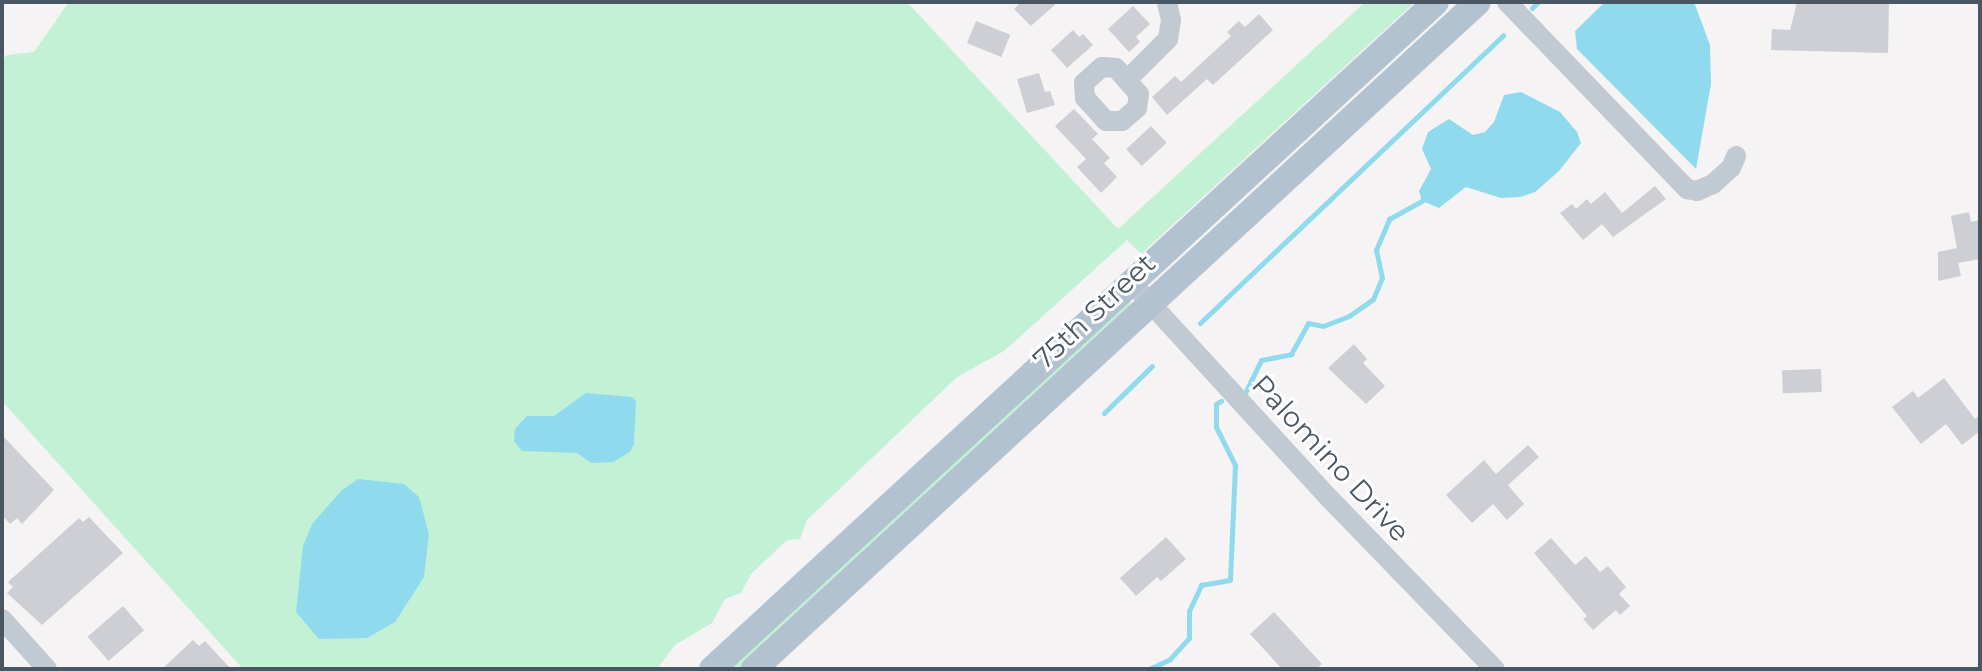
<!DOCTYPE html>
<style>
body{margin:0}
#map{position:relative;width:1982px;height:671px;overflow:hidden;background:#f5f3f3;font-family:Montserrat,sans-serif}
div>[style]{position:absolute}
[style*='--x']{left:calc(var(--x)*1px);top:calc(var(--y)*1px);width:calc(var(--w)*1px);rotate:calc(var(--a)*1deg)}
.green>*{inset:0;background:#c3f1d5}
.water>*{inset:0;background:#90daee}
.stream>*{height:5px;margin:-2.5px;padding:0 2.5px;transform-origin:2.5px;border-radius:2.5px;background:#90daee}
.building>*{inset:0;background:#cdcfd5;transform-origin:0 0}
.minor>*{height:20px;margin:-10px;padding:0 10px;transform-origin:10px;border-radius:10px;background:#c1cad2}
.major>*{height:26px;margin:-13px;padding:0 13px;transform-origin:13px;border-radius:13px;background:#b3c2d1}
span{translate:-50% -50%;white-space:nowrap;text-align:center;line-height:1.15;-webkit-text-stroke:6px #fff;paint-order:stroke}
.street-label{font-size:28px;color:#4a5661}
.frame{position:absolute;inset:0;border:4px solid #4a5661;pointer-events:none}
</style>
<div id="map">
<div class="green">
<i style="clip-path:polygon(69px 2px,907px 2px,1118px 229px,1365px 2px,1415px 2px,1141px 254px,1127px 240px,1004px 351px,957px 377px,807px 520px,800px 539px,787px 540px,751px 574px,741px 593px,725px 599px,712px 623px,675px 645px,657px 669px,243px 669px,2px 401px,2px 60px,7px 55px,34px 52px)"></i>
<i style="clip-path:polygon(1134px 302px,740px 669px,726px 669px,1125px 303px)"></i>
</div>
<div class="water">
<i style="clip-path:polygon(1605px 2px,1694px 2px,1710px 45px,1711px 84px,1696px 169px,1577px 49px,1575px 31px)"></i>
<i style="clip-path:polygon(1521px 92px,1560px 112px,1577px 132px,1581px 143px,1559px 171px,1535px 192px,1520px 197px,1501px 198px,1466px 187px,1439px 208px,1422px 201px,1419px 191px,1431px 169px,1422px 149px,1428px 132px,1449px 119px,1473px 135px,1485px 132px,1494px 122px,1504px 95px)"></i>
<i style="clip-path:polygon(586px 393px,632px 397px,636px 401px,634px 444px,630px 452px,613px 462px,591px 463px,577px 453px,522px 451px,514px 441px,515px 429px,527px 416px,554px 416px)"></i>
<i style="clip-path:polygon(358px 479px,404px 484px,419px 497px,429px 534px,424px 577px,395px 622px,367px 638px,319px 639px,296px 612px,303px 546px,312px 524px,342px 490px)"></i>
</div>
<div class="stream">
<i style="--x:1532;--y:8;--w:8;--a:-45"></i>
<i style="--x:1200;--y:323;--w:418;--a:-43.5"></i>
<i style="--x:1246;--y:391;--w:34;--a:-64"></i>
<i style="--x:1261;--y:360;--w:31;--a:-11"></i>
<i style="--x:1291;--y:354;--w:35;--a:-61"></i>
<i style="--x:1308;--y:323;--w:15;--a:11"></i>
<i style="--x:1323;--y:326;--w:28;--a:-21"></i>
<i style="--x:1349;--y:316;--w:29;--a:-35"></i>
<i style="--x:1373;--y:299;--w:23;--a:-67"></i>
<i style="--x:1382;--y:278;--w:29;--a:-102"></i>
<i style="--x:1376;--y:250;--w:34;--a:-67"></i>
<i style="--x:1389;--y:219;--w:38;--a:-29"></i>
<i style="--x:1104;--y:413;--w:67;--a:-44.4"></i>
<i style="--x:1149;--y:669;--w:23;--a:-25"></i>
<i style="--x:1170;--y:659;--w:28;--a:-48"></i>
<i style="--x:1189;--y:638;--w:27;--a:-90"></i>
<i style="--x:1189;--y:611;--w:29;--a:-65"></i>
<i style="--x:1201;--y:585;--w:29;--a:-10"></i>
<i style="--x:1230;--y:580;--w:115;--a:-87.5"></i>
<i style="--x:1235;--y:465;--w:42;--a:-116.6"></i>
<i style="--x:1216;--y:427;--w:23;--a:-90"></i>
<i style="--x:1216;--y:404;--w:6;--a:-31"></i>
</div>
<div class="building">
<i style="clip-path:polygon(1021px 2px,1058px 2px,1031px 26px,1014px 9px)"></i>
<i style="clip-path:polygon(1797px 2px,1889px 2px,1888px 53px,1771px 50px,1772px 29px,1790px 30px)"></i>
<i style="clip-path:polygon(1133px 6px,1150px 24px,1136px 37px,1140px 42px,1129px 52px,1108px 29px)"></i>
<i style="clip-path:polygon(1259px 14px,1273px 30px,1213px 85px,1207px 79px,1167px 115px,1152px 97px,1175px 76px,1181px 82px,1231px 36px,1227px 32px,1239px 21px,1245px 27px)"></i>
<i style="left:976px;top:21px;width:37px;height:24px;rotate:22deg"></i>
<i style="clip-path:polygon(1073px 30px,1079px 37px,1083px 34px,1093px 45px,1067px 68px,1051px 50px)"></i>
<i style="clip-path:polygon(1039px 73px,1045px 92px,1050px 91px,1055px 105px,1027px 113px,1017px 79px)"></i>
<i style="clip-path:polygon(1074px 109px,1098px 134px,1092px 139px,1110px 158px,1104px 163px,1117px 177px,1101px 193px,1077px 167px,1086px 159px,1055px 126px)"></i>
<i style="left:1151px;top:126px;width:23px;height:34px;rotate:47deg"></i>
<i style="clip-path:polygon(1655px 186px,1666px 199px,1613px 237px,1602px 224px,1583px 240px,1560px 213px,1572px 204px,1576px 209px,1587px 199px,1591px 204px,1605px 192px,1622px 213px)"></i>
<i style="clip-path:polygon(1969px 212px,1971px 222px,1980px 220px,1980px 259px,1958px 263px,1961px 276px,1938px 281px,1938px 252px,1957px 248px,1951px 216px)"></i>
<i style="clip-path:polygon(1354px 344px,1367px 359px,1363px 363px,1385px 386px,1366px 404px,1328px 368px)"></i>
<i style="left:1821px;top:369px;width:23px;height:39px;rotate:88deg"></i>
<i style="clip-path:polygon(1944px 378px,1975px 419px,1980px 415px,1980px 431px,1962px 445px,1946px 424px,1921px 444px,1892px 407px,1913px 391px,1918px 398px)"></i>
<i style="clip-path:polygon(2px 435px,54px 490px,22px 524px,17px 518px,10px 524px,2px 515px)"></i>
<i style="clip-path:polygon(1528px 445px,1539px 457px,1508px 485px,1524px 504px,1507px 520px,1493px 504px,1472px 523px,1446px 495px,1484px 460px,1496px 474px)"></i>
<i style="clip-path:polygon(89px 517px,123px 553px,42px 625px,7px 593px,13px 587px,8px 582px,79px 518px,83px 522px)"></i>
<i style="clip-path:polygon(1166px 537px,1186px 559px,1161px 581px,1157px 577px,1136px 596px,1120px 578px)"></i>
<i style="clip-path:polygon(1551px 538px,1575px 565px,1586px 556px,1600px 572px,1608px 566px,1626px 587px,1619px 594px,1630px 606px,1620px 615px,1616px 610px,1593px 630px,1583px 619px,1587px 616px,1534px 553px)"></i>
<i style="left:123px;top:606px;width:32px;height:47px;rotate:49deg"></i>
<i style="clip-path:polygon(1274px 612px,1322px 664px,1316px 669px,1282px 669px,1250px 634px)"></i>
<i style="clip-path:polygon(193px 640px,199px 646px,205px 641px,231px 669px,162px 669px)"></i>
</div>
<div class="minor">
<i style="--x:1507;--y:2;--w:260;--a:46.1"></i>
<i style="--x:1687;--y:189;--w:10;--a:11"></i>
<i style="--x:1697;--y:191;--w:17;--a:-24"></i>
<i style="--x:1713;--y:184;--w:24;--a:-42"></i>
<i style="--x:1731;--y:168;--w:13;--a:-67"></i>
<i style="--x:1102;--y:67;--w:14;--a:4"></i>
<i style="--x:1116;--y:68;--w:35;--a:49"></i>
<i style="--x:1139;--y:94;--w:14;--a:98"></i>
<i style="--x:1137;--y:108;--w:20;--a:139"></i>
<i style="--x:1122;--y:121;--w:16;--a:180"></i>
<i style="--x:1106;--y:121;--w:31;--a:-132"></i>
<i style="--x:1085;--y:98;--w:15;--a:-94"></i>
<i style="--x:1084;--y:83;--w:24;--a:-42"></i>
<i style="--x:1128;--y:79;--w:57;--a:-45"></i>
<i style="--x:1168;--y:39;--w:19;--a:-81"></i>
<i style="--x:1171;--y:20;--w:18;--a:-103"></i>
<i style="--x:1131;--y:282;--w:293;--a:47.5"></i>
<i style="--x:1329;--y:498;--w:238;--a:45.9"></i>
<i style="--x:2;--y:619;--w:67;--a:48"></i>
</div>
<div class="major">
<i style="--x:712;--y:669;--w:984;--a:-42.65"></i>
<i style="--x:754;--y:669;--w:984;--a:-42.65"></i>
</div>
<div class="street-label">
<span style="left:1094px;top:311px;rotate:-43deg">75th Street</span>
<span style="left:1331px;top:458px;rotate:47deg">Palomino Drive</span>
</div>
<div class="frame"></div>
</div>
